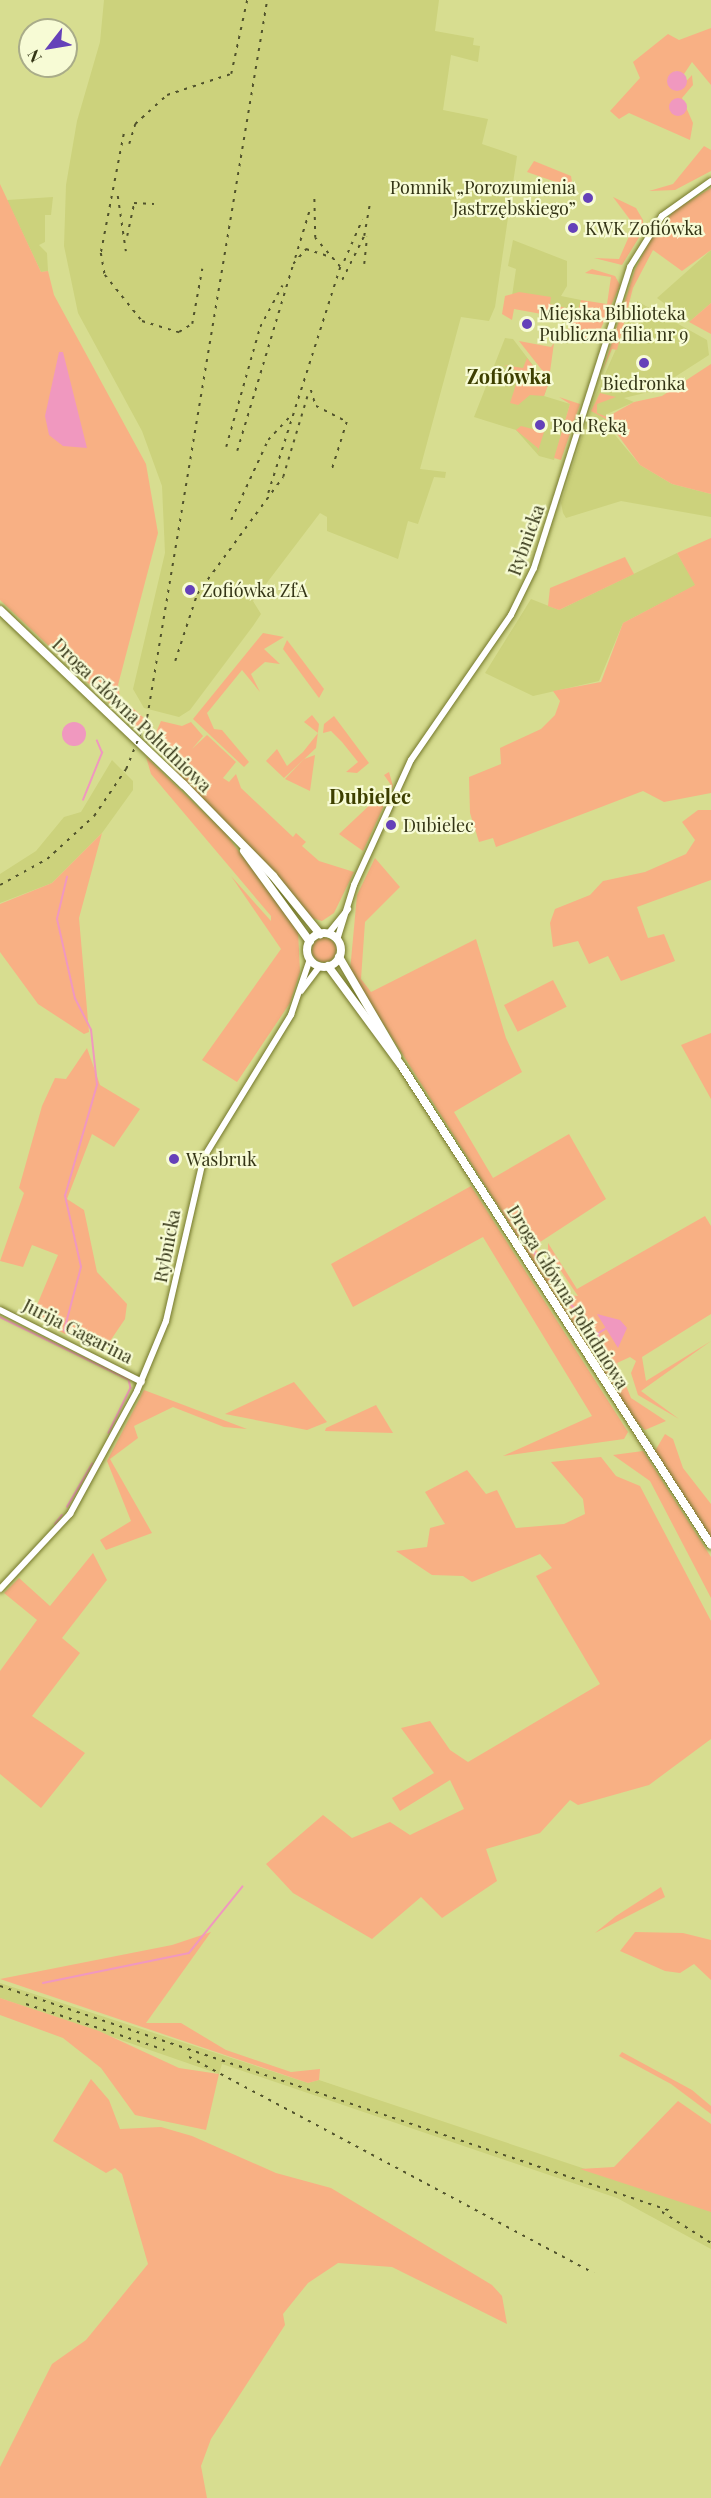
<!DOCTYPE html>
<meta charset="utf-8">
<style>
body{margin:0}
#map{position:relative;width:711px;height:2498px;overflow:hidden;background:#d7dd90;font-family:"Playfair Display",serif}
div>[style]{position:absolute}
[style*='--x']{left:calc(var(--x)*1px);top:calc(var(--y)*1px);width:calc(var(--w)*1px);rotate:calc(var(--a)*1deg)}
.built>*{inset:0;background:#ccd27c}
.green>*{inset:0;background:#f8b084;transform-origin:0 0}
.round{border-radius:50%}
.water>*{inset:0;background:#f098bf}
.stream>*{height:1.5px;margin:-0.75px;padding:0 0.75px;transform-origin:0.75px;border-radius:0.75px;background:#f098bf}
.roads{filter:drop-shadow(0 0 2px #73772a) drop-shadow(0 0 2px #73772a)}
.minor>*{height:6px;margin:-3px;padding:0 3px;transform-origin:3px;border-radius:3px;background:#fff}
.major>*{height:8px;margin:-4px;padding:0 4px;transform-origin:4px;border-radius:4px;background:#fff}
.major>.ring{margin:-4px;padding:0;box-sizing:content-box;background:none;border:8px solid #fff;border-radius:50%}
.rail>*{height:1.5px;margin-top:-0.75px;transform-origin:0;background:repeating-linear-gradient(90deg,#51532c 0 3px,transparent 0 9px)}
.dots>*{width:16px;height:16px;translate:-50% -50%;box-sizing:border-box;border:3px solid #f7fbd5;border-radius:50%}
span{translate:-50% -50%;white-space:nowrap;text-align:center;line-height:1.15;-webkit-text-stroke:4.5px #f7fbd5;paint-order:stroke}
.poi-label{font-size:18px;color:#343516}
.right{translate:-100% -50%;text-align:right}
.left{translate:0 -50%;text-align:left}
.street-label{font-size:18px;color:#343516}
.neighbourhood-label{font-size:20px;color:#3d3f00;font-weight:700}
.north{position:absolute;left:18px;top:18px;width:60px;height:60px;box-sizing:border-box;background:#f7fbd5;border:2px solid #a9ac89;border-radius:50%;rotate:239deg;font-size:16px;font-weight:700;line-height:24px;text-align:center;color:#343516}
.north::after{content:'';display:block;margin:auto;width:21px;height:27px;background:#6541b9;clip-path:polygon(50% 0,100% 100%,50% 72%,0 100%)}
</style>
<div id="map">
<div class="built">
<i style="clip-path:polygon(104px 0,439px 0,435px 31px,474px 38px,473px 45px,480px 46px,478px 62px,451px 55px,443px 110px,488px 119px,482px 144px,517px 156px,495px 307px,489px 321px,461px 317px,420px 469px,446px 472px,445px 478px,434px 477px,418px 524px,408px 521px,398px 559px,327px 531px,327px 517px,320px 513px,253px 601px,261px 614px,253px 626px,190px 710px,179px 717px,144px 708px,133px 689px,165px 553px,162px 486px,142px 431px,78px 313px,64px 246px,66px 185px,77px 121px,100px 42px)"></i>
<i style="clip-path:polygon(53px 197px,51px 215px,45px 215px,45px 242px,39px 245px,47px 253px,48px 271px,41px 272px,7px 200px)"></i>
<i style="clip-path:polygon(513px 240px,567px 261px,567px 286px,561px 296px,581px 300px,579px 311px,512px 296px,516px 269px,508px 266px)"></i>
<i style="clip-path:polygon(711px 250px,711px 303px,689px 322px,657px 298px)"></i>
<i style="clip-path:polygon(637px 301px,707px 340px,709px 355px,653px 391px,624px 398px,634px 402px,607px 414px,605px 423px,640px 465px,672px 484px,711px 494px,711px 517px,621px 501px,566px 518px,563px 513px,561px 503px,594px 399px)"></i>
<i style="clip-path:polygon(505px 338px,513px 339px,548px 385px,544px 396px,570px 404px,554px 460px,539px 456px,516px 430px,474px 417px)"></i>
<i style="clip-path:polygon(677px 553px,696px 585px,623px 623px,599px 681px,533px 696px,485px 673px,531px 599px,559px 610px)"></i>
<i style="clip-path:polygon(112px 760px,133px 781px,133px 790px,102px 833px,52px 883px,0 903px,0 874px,36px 851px,64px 817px,81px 812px)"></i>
<i style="clip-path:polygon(0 1983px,308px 2083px,319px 2080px,711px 2211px,711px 2249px,617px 2198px,222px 2064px,219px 2074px,0 1998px)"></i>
</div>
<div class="green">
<i style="clip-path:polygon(711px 28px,711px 85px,692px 62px,684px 74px,676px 71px,668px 77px,677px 91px,692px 75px,693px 85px,682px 98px,693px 123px,690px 140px,629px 113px,619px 119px,610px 111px,640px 78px,633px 62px,668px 34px,679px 40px)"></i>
<i style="clip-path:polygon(704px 146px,711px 150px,711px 171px,675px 190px,649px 191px,673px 184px)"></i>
<i style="clip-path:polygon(534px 161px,571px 176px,573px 188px,527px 172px)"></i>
<i style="clip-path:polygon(0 184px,41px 272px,48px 271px,54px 295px,146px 464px,158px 533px,118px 685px,120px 697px,144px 718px,139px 731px,0 600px)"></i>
<i style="clip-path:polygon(711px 188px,711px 250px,682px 271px,653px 250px,633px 288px,617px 350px,612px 349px,603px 370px,635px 270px,653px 235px,675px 210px)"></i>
<i style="clip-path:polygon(613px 197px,636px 208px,643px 220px,643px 231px,622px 265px,594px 258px,619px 259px,634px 225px)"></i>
<i style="clip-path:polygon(592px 269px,615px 276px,620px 285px,595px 342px,568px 334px,569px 319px,514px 309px,512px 320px,502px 314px,505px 296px,519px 292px,551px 297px,550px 304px,578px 311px,581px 300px,607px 304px,611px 277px,585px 273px)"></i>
<i style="clip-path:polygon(711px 303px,711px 334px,689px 322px)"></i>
<i style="clip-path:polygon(519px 341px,551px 347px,554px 343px,549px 379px)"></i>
<i style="clip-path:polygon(527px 358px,548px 385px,544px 396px,530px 395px,518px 405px,510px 403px,520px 372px,504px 365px,523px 368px)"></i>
<i style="clip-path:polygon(711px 364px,711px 494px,672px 484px,640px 465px,606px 419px,591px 411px,600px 393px,616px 397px,597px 404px,597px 413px,607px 417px,634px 402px,662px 396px)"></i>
<i style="clip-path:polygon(559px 397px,580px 404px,561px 460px,554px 458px,570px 404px)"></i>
<i style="clip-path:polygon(521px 426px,544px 432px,537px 454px,539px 449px,516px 430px)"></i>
<i style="clip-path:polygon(711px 538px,711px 793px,664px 802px,643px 791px,496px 847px,493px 838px,479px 842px,470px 813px,469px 777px,501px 764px,500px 748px,541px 729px,555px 715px,560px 701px,553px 691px,601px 682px,623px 623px,695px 585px,677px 553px)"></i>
<i style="clip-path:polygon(625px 557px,634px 574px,559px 610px,548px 606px,550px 588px)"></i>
<i style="clip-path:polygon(263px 633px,284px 637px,264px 649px,280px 664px,265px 662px,251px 674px,260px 692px,242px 670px,207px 713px,214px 729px,222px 730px,249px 762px,244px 767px,193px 719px)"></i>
<i style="clip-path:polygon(287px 640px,324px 689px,319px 698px,283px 649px)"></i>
<i style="clip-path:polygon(312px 715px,319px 724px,316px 748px,284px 778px,266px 761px,277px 749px,287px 766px,303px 752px,318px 733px,304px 722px)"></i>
<i style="clip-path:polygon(334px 716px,369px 763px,357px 773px,346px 772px,358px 762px,342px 742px,331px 731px,323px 733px,324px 724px)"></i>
<i style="clip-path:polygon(161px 721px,182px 726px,191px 722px,203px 736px,192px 749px,207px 735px,236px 762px,223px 778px,229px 782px,236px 774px,241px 788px,293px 837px,296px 833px,306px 842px,302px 846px,319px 861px,354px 872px,334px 913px,322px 921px,312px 918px,151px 744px)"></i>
<i style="clip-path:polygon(315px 755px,310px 791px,285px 779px,304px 759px)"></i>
<i style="clip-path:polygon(146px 757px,225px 833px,298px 930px,300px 972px,290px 1003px,237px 1082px,202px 1060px,281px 949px,231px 876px,271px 921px,271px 916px,151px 774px)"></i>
<i style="clip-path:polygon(389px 772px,393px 786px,363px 851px,339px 834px,391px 785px,384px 775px)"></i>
<i style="clip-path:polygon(698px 810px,711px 810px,711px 880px,637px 907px,648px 938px,664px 934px,675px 961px,621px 981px,608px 956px,589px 964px,578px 941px,553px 947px,550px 923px,555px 909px,590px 895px,603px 881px,645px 872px,686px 854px,695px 840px,682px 822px)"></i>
<i style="clip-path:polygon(102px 833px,79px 918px,89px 1032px,84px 1034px,38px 1004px,0 952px,0 904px,52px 883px)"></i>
<i style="clip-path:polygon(375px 858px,400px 887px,365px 922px,361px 979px,371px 992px,476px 939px,506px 1038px,522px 1072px,454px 1112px,493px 1178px,569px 1134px,606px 1199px,534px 1246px,569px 1295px,578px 1296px,548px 1252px,548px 1243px,577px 1289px,705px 1216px,711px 1226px,711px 1314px,642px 1357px,646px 1381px,711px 1341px,641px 1391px,679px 1419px,638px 1395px,631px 1373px,636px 1361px,630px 1357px,617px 1363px,631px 1398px,666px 1421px,645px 1430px,632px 1418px,350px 971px,357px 895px)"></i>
<i class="round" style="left:312px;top:938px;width:24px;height:24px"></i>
<i style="left:553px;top:980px;width:30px;height:55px;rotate:63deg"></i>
<i style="clip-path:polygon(711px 1033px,711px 1099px,681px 1045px)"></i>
<i style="clip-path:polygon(87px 1048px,100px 1085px,140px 1109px,114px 1147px,92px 1134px,67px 1199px,84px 1210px,97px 1272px,127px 1304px,125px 1319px,102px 1353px,32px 1317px,58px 1255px,32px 1245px,23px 1267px,0 1261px,24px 1193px,19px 1188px,42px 1106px,55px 1078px,66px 1079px)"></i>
<i style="clip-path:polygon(471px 1186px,628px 1432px,624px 1439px,503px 1456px,592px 1416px,483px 1237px,353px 1307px,331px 1264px)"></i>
<i style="clip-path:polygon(294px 1382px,327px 1422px,307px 1430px,225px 1414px)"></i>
<i style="clip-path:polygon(144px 1390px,247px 1429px,224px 1427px,173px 1407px,134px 1426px,138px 1438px,110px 1459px,152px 1533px,106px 1550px,100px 1540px,131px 1521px,107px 1461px)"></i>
<i style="clip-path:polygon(376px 1405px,393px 1433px,325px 1431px,326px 1428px)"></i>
<i style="clip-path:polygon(665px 1434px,673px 1439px,683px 1468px,711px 1504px,711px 1538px,655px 1451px)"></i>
<i style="clip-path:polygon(643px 1451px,711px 1557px,711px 1598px,650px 1481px,613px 1455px)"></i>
<i style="clip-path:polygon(601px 1457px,616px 1476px,640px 1486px,711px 1621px,711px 1739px,649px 1785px,578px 1805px,570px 1800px,540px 1833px,486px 1849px,497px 1881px,442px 1918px,421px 1897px,372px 1939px,293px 1893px,266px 1864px,323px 1815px,352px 1838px,390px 1822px,410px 1835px,464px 1809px,450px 1780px,400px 1811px,392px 1798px,434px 1773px,401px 1728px,430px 1721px,450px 1750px,468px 1762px,600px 1684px,536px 1576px,552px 1568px,540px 1554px,472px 1582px,463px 1576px,432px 1575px,396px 1551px,427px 1547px,430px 1528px,445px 1524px,425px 1492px,467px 1470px,486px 1494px,497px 1490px,516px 1528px,564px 1524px,585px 1514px,583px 1499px,551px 1462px)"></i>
<i style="clip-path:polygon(93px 1553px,107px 1580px,62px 1638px,80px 1653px,32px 1716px,85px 1753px,41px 1808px,0 1774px,0 1671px,37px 1620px,4px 1593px,19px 1578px,50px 1606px)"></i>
<i style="clip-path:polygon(661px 1887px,665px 1897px,595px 1933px,616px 1916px)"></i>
<i style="clip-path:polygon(211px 1932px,146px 2023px,181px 2023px,226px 2050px,291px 2072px,320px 2069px,319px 2080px,308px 2083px,0 1979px,172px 1945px)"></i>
<i style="clip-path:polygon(635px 1932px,683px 1933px,711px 1940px,711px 1980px,694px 1964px,680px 1973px,665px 1971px,620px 1951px)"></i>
<i style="clip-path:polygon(0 1998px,99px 2031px,179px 2068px,219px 2074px,206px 2130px,135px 2115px,101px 2068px,63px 2038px,0 2015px)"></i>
<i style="clip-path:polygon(622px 2052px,692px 2090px,711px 2106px,711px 2114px,671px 2084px,619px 2056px)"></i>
<i style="clip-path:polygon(91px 2079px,109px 2100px,120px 2129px,161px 2127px,192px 2136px,276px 2173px,331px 2188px,492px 2285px,502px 2296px,507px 2324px,392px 2267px,338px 2263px,308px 2283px,283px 2314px,285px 2325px,211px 2439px,201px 2466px,207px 2498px,0 2498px,0 2467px,52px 2364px,86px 2340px,148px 2264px,122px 2174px,115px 2168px,106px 2173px,53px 2141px)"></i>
<i style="clip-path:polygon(678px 2101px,711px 2124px,711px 2212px,580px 2169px,614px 2167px)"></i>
</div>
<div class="water">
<i class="round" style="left:667px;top:71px;width:20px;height:20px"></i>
<i class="round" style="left:669px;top:98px;width:18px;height:18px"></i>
<i style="clip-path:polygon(59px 352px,63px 352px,87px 448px,63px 446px,49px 435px,45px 416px)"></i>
<i class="round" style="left:62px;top:722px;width:24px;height:24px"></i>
<i style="clip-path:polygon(597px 1314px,620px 1320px,627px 1328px,618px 1348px)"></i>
</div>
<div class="stream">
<i style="--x:83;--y:800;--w:51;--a:-68"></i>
<i style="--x:102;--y:753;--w:13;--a:-113"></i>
<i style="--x:533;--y:1250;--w:51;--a:56.9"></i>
<i style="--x:561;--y:1293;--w:55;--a:47.9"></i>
<i style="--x:0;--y:1317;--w:144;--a:26"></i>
<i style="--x:129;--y:1380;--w:8;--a:76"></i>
<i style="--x:131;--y:1388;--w:50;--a:116.1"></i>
<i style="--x:606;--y:1329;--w:9;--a:148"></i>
<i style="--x:598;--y:1334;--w:51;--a:68"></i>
<i style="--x:64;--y:1331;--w:66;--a:-75.1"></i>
<i style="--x:81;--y:1267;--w:73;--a:-102.7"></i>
<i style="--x:65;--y:1196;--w:116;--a:-73.9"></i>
<i style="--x:97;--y:1085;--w:55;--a:-96.2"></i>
<i style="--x:91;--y:1030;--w:35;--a:-117"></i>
<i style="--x:75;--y:999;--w:82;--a:-102.7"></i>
<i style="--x:57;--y:919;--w:43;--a:-76.6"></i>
<i style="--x:67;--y:1507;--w:50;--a:-59.8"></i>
<i style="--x:55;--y:1524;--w:11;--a:-52"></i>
<i style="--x:43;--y:1983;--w:149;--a:-11.6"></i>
<i style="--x:189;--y:1953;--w:85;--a:-51.2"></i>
</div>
<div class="roads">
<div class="minor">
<i style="--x:328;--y:934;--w:32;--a:-51"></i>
<i style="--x:337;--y:940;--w:58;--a:-72.8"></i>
<i style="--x:354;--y:885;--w:137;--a:-65.5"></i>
<i style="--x:411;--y:760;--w:176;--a:-55.4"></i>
<i style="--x:511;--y:615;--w:52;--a:-63.9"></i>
<i style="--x:534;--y:568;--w:316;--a:-72.3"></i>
<i style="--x:630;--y:267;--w:60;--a:-57.9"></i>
<i style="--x:662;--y:216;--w:60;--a:-35.5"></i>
<i style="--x:301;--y:991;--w:31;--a:-53"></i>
<i style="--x:0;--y:1310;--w:159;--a:26.9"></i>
<i style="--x:0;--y:1589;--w:103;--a:-47"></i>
<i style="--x:70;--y:1514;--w:140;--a:-61.4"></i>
<i style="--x:137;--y:1391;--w:76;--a:-67.5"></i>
<i style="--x:166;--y:1321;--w:168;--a:-77"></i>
<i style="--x:204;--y:1157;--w:167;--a:-58.5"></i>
<i style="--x:291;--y:1015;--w:59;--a:-71.3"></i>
</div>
<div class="major">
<i style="--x:0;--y:610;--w:253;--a:43.6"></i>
<i style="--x:183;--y:784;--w:129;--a:45.6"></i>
<i style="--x:273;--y:876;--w:75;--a:51"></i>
<i style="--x:244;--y:851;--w:112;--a:54"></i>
<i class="ring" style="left:307px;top:933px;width:26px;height:26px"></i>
<i style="--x:339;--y:957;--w:115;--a:59.6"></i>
<i style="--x:328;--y:966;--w:123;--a:53.6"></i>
<i style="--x:401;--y:1065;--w:571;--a:57.14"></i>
</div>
</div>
<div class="rail">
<i style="--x:124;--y:134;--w:121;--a:100.9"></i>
<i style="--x:101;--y:253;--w:22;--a:80"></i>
<i style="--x:105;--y:275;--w:59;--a:51.2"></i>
<i style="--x:142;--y:321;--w:39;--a:17"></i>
<i style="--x:179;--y:332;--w:15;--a:-32"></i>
<i style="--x:192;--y:324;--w:56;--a:-79.7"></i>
<i style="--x:129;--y:144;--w:21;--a:-73"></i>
<i style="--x:135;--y:124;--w:43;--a:-42.2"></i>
<i style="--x:167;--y:95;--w:67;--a:-18.2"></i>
<i style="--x:231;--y:74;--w:76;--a:-77.8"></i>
<i style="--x:118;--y:196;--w:56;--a:81.7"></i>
<i style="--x:127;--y:236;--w:34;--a:-78"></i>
<i style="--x:134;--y:203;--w:20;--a:3"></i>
<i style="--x:295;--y:258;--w:48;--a:-73.1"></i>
<i style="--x:344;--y:261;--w:45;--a:-66.3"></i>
<i style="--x:364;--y:264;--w:27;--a:-84"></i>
<i style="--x:342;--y:280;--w:49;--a:-63.4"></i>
<i style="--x:364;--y:236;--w:34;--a:-80"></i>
<i style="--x:311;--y:390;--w:17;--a:73"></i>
<i style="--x:316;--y:406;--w:35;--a:27"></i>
<i style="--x:347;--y:422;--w:53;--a:107.4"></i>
<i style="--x:226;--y:447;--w:125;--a:-74.2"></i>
<i style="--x:260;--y:327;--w:47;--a:-61.8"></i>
<i style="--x:237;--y:451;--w:195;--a:-73.3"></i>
<i style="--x:293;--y:264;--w:20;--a:-49"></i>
<i style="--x:306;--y:249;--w:22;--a:18"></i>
<i style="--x:268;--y:493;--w:237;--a:-72.3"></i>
<i style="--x:340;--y:267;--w:38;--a:-131"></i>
<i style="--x:315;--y:238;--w:44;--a:-91.3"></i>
<i style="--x:231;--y:520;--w:88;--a:-65.2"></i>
<i style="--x:268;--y:440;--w:35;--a:-47"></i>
<i style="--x:175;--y:661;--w:71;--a:-71.8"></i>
<i style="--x:197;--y:594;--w:145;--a:-53.7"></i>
<i style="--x:283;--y:477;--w:84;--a:-73.3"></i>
<i style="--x:0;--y:885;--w:54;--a:-29"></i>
<i style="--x:47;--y:859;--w:64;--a:-42.5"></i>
<i style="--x:94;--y:816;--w:57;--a:-55.8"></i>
<i style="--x:126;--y:769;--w:56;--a:-68"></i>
<i style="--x:147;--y:717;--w:727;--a:-80.5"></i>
<i style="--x:0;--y:1986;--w:708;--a:18.54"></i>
<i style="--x:26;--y:2004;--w:146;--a:18.3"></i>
<i style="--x:189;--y:2057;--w:459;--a:28.1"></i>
<i style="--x:662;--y:2212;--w:58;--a:32.3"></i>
</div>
<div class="dots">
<i style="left:588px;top:198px;background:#6541b9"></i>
<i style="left:573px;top:228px;background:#6541b9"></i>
<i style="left:527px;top:324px;background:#6541b9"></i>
<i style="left:644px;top:363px;background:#6541b9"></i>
<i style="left:540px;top:425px;background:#6541b9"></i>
<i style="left:190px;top:590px;background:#6541b9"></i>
<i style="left:391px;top:825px;background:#6541b9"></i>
<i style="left:174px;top:1159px;background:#6541b9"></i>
</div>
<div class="poi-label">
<span class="right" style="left:576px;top:198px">Pomnik „Porozumienia<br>Jastrzębskiego”</span>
<span class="left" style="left:585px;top:228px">KWK Zofiówka</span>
<span class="left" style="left:539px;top:324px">Miejska Biblioteka<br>Publiczna filia nr 9</span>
<span style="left:644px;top:383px">Biedronka</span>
<span class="left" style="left:552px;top:425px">Pod Ręką</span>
<span class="left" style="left:202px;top:590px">Zofiówka ZfA</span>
<span class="left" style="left:403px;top:825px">Dubielec</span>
<span class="left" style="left:186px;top:1159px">Wasbruk</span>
</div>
<div class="street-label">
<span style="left:526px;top:540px;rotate:-70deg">Rybnicka</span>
<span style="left:132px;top:715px;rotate:44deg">Droga Główna Południowa</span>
<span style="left:167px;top:1246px;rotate:-79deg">Rybnicka</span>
<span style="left:568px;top:1297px;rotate:58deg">Droga Główna Południowa</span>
<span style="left:78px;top:1331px;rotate:27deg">Jurija Gagarina</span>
</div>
<div class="neighbourhood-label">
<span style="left:509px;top:375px">Zofiówka</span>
<span style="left:370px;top:795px">Dubielec</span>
</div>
<div class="north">N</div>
</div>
